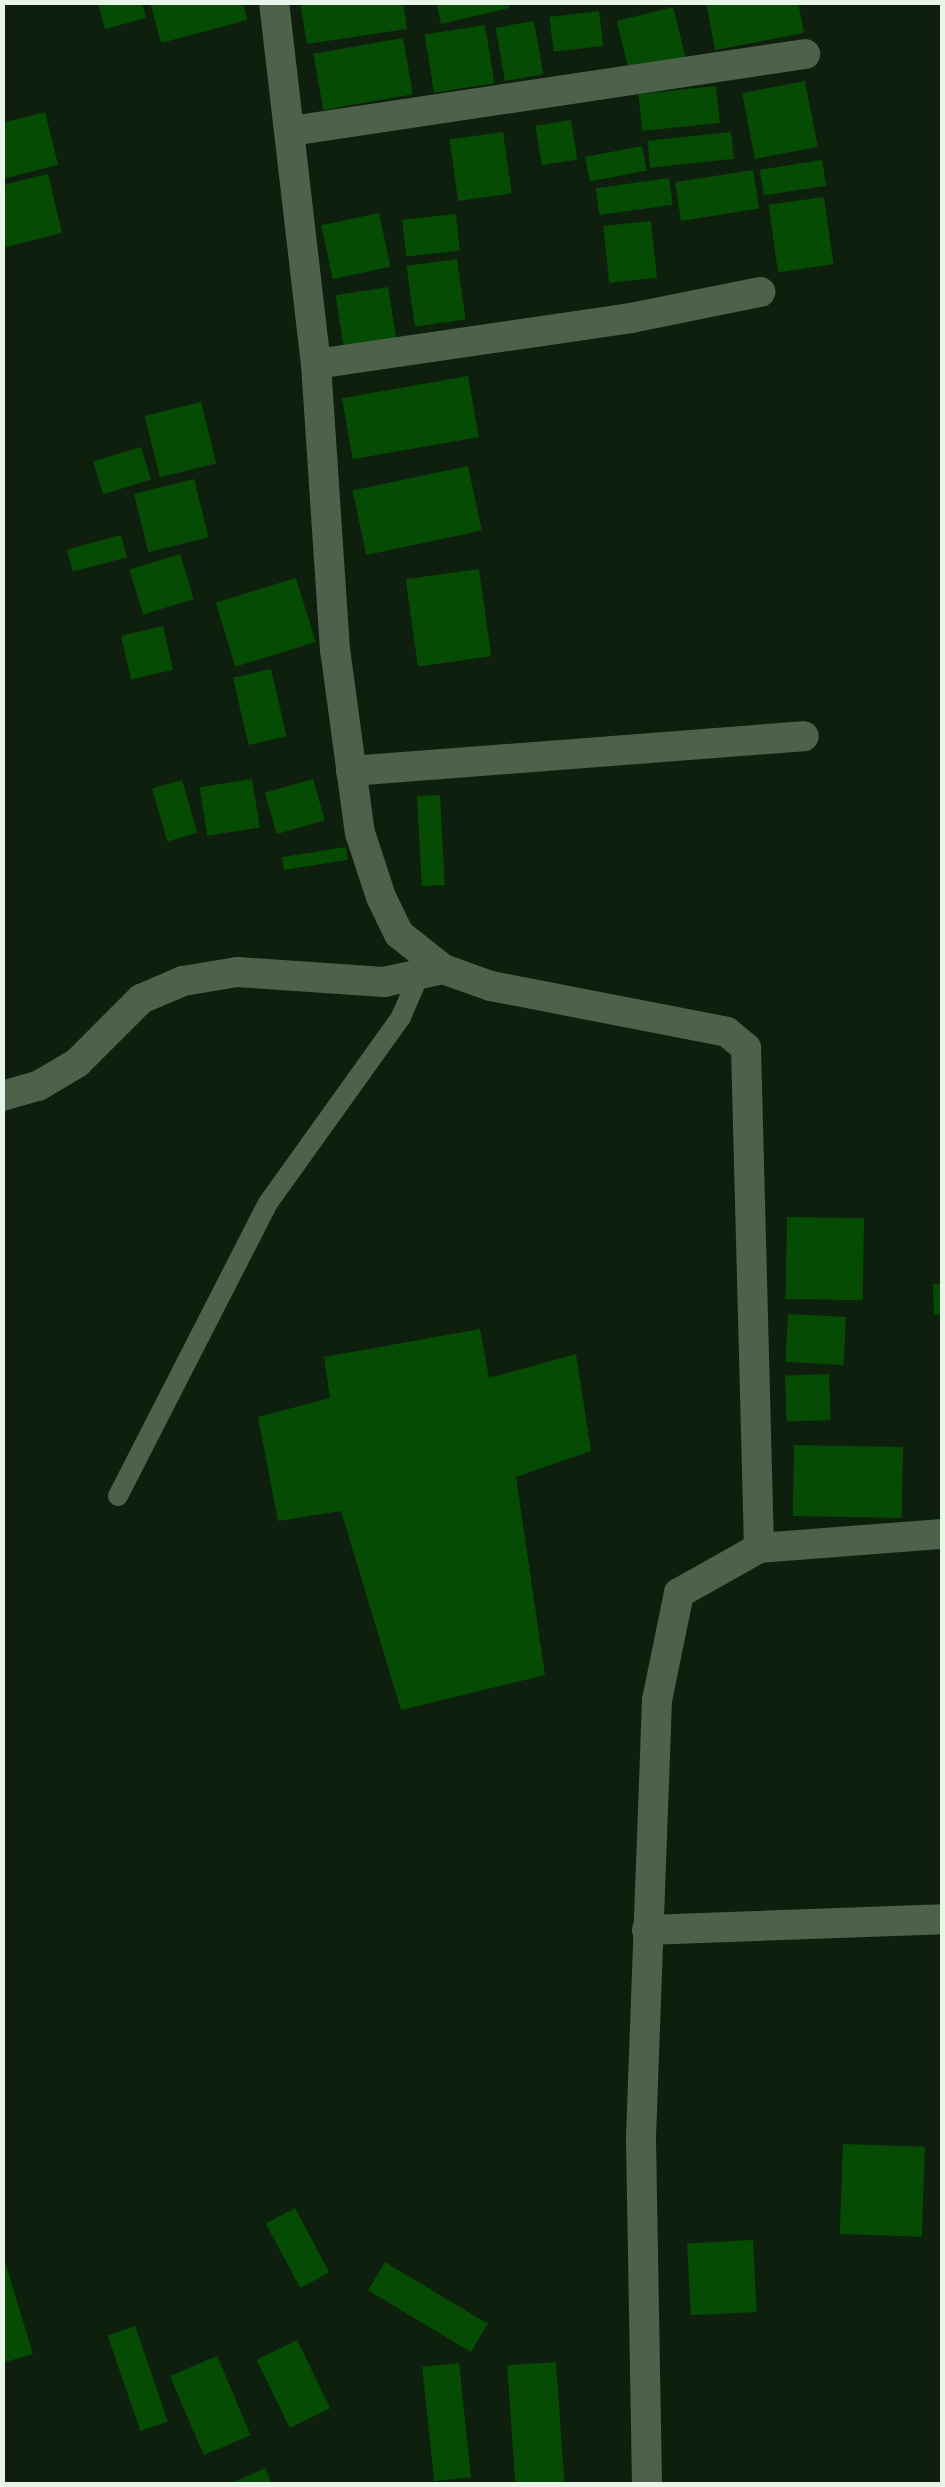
<!DOCTYPE html>
<style>
body{margin:0}
#map{position:relative;width:945px;height:2487px;overflow:hidden;background:#0e200d;font-family:Ubuntu,sans-serif}
div>[style]{position:absolute}
[style*='--x']{left:calc(var(--x)*1px);top:calc(var(--y)*1px);width:calc(var(--w)*1px);rotate:calc(var(--a)*1deg)}
.building>*{inset:0;background:#054b03;transform-origin:0 0}
.lane>*{height:20px;margin:-10px;padding:0 10px;transform-origin:10px;border-radius:10px;background:#4d614b}
.street>*{height:30px;margin:-15px;padding:0 15px;transform-origin:15px;border-radius:15px;background:#4d614b}
span{translate:-50% -50%;white-space:nowrap;text-align:center;line-height:1.15;-webkit-text-stroke:8px #0e200d;paint-order:stroke}
.frame{position:absolute;inset:0;border:5px solid #e9f5e8;pointer-events:none}
</style>
<div id="map">
<div class="building">
<i style="clip-path:polygon(98px 2px,142px 2px,146px 18px,105px 29px)"></i>
<i style="clip-path:polygon(150px 2px,243px 2px,247px 20px,161px 43px)"></i>
<i style="clip-path:polygon(300px 2px,403px 2px,407px 29px,307px 44px)"></i>
<i style="clip-path:polygon(436px 2px,508px 2px,509px 8px,441px 24px)"></i>
<i style="clip-path:polygon(706px 2px,798px 2px,804px 33px,715px 50px)"></i>
<i style="left:673px;top:7px;width:54px;height:58px;rotate:76deg"></i>
<i style="left:599px;top:11px;width:35px;height:50px;rotate:83deg"></i>
<i style="left:534px;top:21px;width:54px;height:39px;rotate:80deg"></i>
<i style="left:485px;top:25px;width:59px;height:61px;rotate:81deg"></i>
<i style="left:403px;top:38px;width:57px;height:91px;rotate:80deg"></i>
<i style="left:805px;top:81px;width:67px;height:64px;rotate:79deg"></i>
<i style="left:716px;top:86px;width:37px;height:78px;rotate:84deg"></i>
<i style="clip-path:polygon(45px 112px,58px 165px,2px 179px,2px 123px)"></i>
<i style="left:571px;top:120px;width:40px;height:36px;rotate:81deg"></i>
<i style="left:503px;top:132px;width:62px;height:54px;rotate:82deg"></i>
<i style="left:731px;top:132px;width:27px;height:84px;rotate:84deg"></i>
<i style="left:642px;top:146px;width:25px;height:58px;rotate:79deg"></i>
<i style="left:822px;top:160px;width:26px;height:63px;rotate:81deg"></i>
<i style="left:753px;top:170px;width:39px;height:79px;rotate:81deg"></i>
<i style="clip-path:polygon(48px 174px,62px 233px,2px 248px,2px 185px)"></i>
<i style="left:669px;top:178px;width:27px;height:74px;rotate:82deg"></i>
<i style="left:824px;top:197px;width:68px;height:56px;rotate:82deg"></i>
<i style="left:379px;top:213px;width:55px;height:59px;rotate:78deg"></i>
<i style="left:456px;top:214px;width:37px;height:54px;rotate:84deg"></i>
<i style="left:651px;top:221px;width:57px;height:48px;rotate:84deg"></i>
<i style="left:457px;top:259px;width:61px;height:51px;rotate:82deg"></i>
<i style="left:388px;top:287px;width:57px;height:53px;rotate:81deg"></i>
<i style="left:468px;top:376px;width:62px;height:128px;rotate:80deg"></i>
<i style="left:201px;top:402px;width:63px;height:58px;rotate:76deg"></i>
<i style="left:141px;top:447px;width:34px;height:50px;rotate:73deg"></i>
<i style="left:468px;top:466px;width:66px;height:118px;rotate:78deg"></i>
<i style="left:194px;top:479px;width:60px;height:62px;rotate:76deg"></i>
<i style="left:121px;top:535px;width:23px;height:56px;rotate:75deg"></i>
<i style="left:180px;top:554px;width:47px;height:53px;rotate:73deg"></i>
<i style="left:479px;top:569px;width:88px;height:74px;rotate:82deg"></i>
<i style="left:296px;top:578px;width:67px;height:84px;rotate:73deg"></i>
<i style="left:163px;top:626px;width:45px;height:43px;rotate:77deg"></i>
<i style="left:271px;top:669px;width:69px;height:39px;rotate:77deg"></i>
<i style="left:252px;top:779px;width:49px;height:53px;rotate:81deg"></i>
<i style="left:313px;top:779px;width:43px;height:50px;rotate:74deg"></i>
<i style="left:182px;top:780px;width:55px;height:31px;rotate:74deg"></i>
<i style="left:440px;top:795px;width:90px;height:23px;rotate:87deg"></i>
<i style="left:346px;top:847px;width:13px;height:65px;rotate:81deg"></i>
<i style="left:787px;top:1217px;width:77px;height:82px;rotate:1deg"></i>
<i style="clip-path:polygon(942px 1283px,942px 1314px,934px 1315px,933px 1284px)"></i>
<i style="left:788px;top:1314px;width:58px;height:48px;rotate:3deg"></i>
<i style="clip-path:polygon(480px 1329px,489px 1378px,576px 1354px,591px 1451px,516px 1477px,545px 1675px,401px 1710px,341px 1511px,278px 1521px,258px 1417px,330px 1398px,324px 1357px)"></i>
<i style="left:829px;top:1374px;width:46px;height:44px;rotate:88deg"></i>
<i style="left:794px;top:1445px;width:109px;height:71px;rotate:1deg"></i>
<i style="left:843px;top:2144px;width:82px;height:90px;rotate:2deg"></i>
<i style="left:295px;top:2208px;width:73px;height:33px;rotate:62deg"></i>
<i style="left:753px;top:2240px;width:72px;height:66px;rotate:87deg"></i>
<i style="left:385px;top:2262px;width:120px;height:33px;rotate:31deg"></i>
<i style="clip-path:polygon(6px 2265px,33px 2354px,2px 2363px,2px 2266px)"></i>
<i style="left:135px;top:2326px;width:101px;height:29px;rotate:71deg"></i>
<i style="left:297px;top:2340px;width:76px;height:45px;rotate:64deg"></i>
<i style="left:217px;top:2356px;width:86px;height:51px;rotate:67deg"></i>
<i style="left:556px;top:2362px;width:122px;height:49px;rotate:86deg"></i>
<i style="left:459px;top:2363px;width:115px;height:37px;rotate:84deg"></i>
<i style="clip-path:polygon(265px 2468px,272px 2484px,230px 2484px)"></i>
</div>
<div class="lane">
<i style="--x:118;--y:1496;--w:329;--a:-62.9"></i>
<i style="--x:268;--y:1203;--w:229;--a:-54.4"></i>
<i style="--x:401;--y:1017;--w:40;--a:-66.6"></i>
</div>
<div class="street">
<i style="--x:274;--y:2;--w:364;--a:83.4"></i>
<i style="--x:316;--y:364;--w:286;--a:86.2"></i>
<i style="--x:335;--y:649;--w:186;--a:82.3"></i>
<i style="--x:360;--y:833;--w:67;--a:71.8"></i>
<i style="--x:381;--y:897;--w:41;--a:64.1"></i>
<i style="--x:399;--y:934;--w:56;--a:38.5"></i>
<i style="--x:443;--y:969;--w:51;--a:19.5"></i>
<i style="--x:491;--y:986;--w:240;--a:11"></i>
<i style="--x:727;--y:1032;--w:25;--a:40"></i>
<i style="--x:746;--y:1048;--w:500;--a:88.51"></i>
<i style="--x:759;--y:1548;--w:92;--a:150.6"></i>
<i style="--x:679;--y:1593;--w:109;--a:101.6"></i>
<i style="--x:657;--y:1700;--w:440;--a:92.1"></i>
<i style="--x:641;--y:2140;--w:344;--a:89"></i>
<i style="--x:291;--y:131;--w:520;--a:-8.52"></i>
<i style="--x:316;--y:364;--w:318;--a:-8.3"></i>
<i style="--x:631;--y:318;--w:132;--a:-11.4"></i>
<i style="--x:351;--y:771;--w:454;--a:-4.4"></i>
<i style="--x:2;--y:1096;--w:37;--a:-16"></i>
<i style="--x:38;--y:1086;--w:45;--a:-30.5"></i>
<i style="--x:77;--y:1063;--w:91;--a:-45"></i>
<i style="--x:141;--y:999;--w:46;--a:-23.2"></i>
<i style="--x:183;--y:981;--w:55;--a:-9.5"></i>
<i style="--x:237;--y:972;--w:147;--a:3.9"></i>
<i style="--x:384;--y:982;--w:60;--a:-12.4"></i>
<i style="--x:759;--y:1548;--w:184;--a:-4.4"></i>
<i style="--x:647;--y:1930;--w:295;--a:-2.1"></i>
</div>
<div class="frame"></div>
</div>
